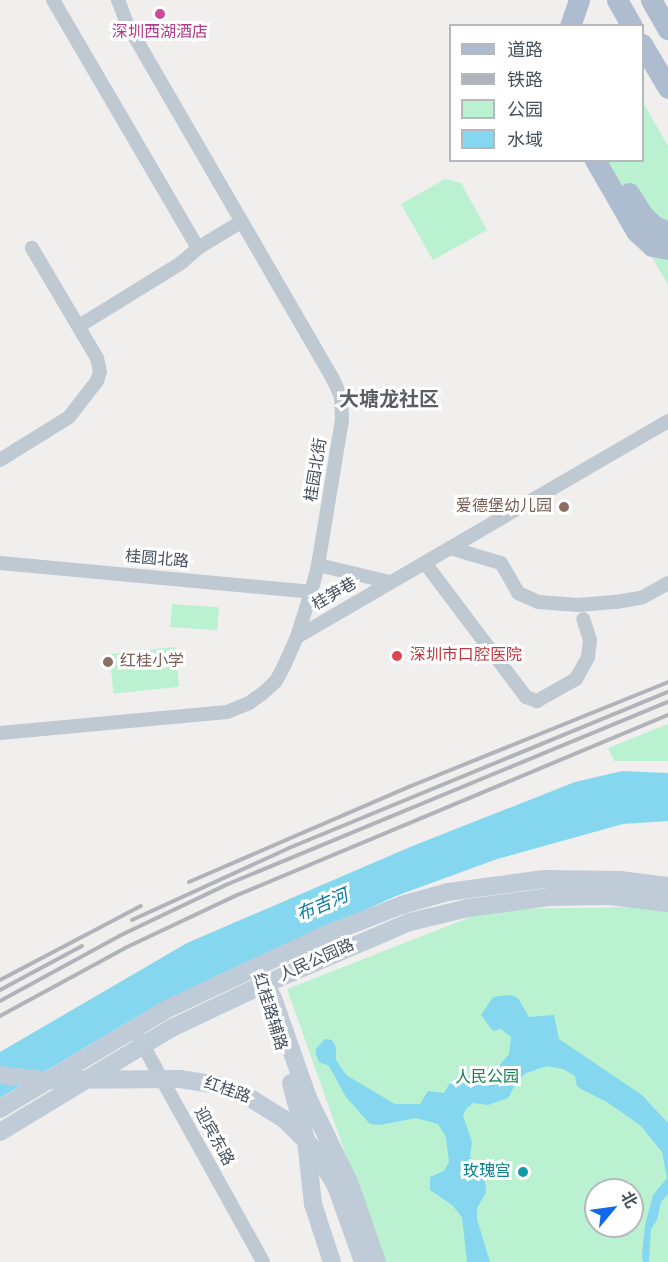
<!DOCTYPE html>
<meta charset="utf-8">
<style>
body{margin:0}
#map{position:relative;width:668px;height:1262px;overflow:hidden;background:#f1eeee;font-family:Overpass,"Noto Sans SC",sans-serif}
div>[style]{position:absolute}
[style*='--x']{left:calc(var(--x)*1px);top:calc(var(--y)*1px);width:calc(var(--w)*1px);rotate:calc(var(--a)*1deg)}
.green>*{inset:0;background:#baf1d1;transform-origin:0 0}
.water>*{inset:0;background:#85d7f0}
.street>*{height:14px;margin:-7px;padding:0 7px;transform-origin:7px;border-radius:7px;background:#bec9d1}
.secondary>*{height:18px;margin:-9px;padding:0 9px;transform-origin:9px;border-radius:9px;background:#c0cbd8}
.primary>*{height:21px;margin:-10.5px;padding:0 10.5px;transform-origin:10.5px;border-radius:10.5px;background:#adbdcf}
.rail>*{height:4px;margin:-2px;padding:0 2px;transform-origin:2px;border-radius:2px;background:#b0b3b9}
.secondary-bridge>*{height:18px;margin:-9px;padding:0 9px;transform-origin:9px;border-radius:9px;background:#c0cbd8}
.dots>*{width:16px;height:16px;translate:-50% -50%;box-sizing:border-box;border:3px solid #fff;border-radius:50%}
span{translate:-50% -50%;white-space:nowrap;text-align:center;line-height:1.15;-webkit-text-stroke:6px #fff;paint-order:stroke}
.hotel-label{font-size:16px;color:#b23c85}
.street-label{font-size:16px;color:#46515d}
.education-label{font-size:16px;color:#785e54}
.right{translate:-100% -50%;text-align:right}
.left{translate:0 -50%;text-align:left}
.health-label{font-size:16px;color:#be3a42}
.park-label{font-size:16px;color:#12824d}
.culture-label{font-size:16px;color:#0d838f}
.water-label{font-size:18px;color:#067ca0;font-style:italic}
.quarter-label{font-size:20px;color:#5b5f64;font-weight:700}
.legend{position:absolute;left:449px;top:24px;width:195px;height:138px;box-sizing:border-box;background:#fff;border:2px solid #b5b9be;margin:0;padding:8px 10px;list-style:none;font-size:18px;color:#46515d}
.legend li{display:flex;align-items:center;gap:12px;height:30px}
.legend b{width:30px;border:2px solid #b5b9be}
.north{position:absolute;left:584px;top:1178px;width:60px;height:60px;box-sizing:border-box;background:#fff;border:2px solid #b5b9be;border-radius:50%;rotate:61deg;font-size:16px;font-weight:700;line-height:24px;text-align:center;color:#46515d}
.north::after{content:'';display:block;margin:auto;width:21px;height:27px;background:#106ae9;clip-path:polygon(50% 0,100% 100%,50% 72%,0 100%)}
</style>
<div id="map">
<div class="green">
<i style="clip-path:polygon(643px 102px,668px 146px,668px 285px,597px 161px,642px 160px)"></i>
<i style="clip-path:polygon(445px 179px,461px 183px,487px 230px,433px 260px,401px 204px)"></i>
<i style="left:172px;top:604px;width:47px;height:23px;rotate:4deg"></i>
<i style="left:175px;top:647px;width:40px;height:66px;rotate:84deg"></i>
<i style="clip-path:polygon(668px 724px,668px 761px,614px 761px,608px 748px)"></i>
<i style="clip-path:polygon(evenodd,643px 907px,668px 912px,668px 1262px,384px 1262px,287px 989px,491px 909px,643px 907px,596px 1190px,632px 1190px,632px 1226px,596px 1226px,596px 1190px)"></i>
</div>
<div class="water">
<i style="clip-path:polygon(622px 771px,668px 773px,668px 821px,623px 824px,497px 859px,396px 896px,216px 976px,155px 1006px,0 1098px,0 1052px,187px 943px,410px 847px,575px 782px)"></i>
<i style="clip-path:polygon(511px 995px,518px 998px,529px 1017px,554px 1015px,559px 1039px,642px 1095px,668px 1123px,668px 1194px,661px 1202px,657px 1220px,651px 1229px,649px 1262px,643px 1262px,642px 1256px,645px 1225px,653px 1195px,667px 1178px,662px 1152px,641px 1126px,607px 1102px,583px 1090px,577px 1086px,575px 1076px,563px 1069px,547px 1066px,526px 1073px,518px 1080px,508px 1098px,488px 1105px,473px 1103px,466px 1109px,463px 1116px,472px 1142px,470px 1157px,485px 1181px,486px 1193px,477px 1208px,477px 1219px,490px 1262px,467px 1262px,462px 1217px,452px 1205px,430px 1190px,430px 1177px,444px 1171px,449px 1162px,446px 1137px,438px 1124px,416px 1118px,380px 1125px,370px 1124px,346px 1097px,329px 1066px,319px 1062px,316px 1054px,316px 1049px,325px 1039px,332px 1040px,336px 1047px,336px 1060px,346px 1075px,395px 1104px,420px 1104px,428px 1091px,444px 1093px,451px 1081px,462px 1076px,492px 1074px,509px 1054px,511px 1037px,501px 1029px,493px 1031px,481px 1015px,493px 997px)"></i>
</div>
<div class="street">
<i style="--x:53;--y:0;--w:287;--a:59.7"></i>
<i style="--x:79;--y:326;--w:120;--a:-31.7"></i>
<i style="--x:181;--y:263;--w:23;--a:-41"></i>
<i style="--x:198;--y:248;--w:50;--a:-31.2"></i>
<i style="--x:0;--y:460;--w:81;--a:-31.9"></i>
<i style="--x:69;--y:417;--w:46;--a:-52.1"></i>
<i style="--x:97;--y:381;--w:9;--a:-72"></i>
<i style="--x:100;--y:372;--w:14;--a:-102"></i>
<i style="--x:97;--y:358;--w:128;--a:-120.6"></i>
<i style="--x:450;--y:548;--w:53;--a:16.4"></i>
<i style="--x:501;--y:563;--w:34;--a:60"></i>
<i style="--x:518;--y:593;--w:22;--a:24"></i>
<i style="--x:538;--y:602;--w:40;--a:4.3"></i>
<i style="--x:578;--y:605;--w:38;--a:-5"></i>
<i style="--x:616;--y:602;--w:27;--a:-10"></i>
<i style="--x:643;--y:597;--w:29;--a:-29"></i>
<i style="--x:0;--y:563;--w:312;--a:5.3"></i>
<i style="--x:425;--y:563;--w:168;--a:53"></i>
<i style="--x:526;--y:697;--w:12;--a:20"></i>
<i style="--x:537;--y:701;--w:45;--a:-29.4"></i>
<i style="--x:576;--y:679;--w:25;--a:-61"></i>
<i style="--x:588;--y:657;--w:17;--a:-83"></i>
<i style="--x:590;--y:640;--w:22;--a:-108"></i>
<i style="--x:318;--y:565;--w:74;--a:13.3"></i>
<i style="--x:297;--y:637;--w:429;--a:-30.2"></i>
<i style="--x:0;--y:733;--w:228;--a:-5.3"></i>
<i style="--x:227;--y:712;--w:24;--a:-22"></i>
<i style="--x:249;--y:703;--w:16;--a:-35"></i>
<i style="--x:262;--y:694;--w:19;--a:-43"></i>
<i style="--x:276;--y:681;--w:17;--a:-62"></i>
<i style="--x:284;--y:666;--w:32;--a:-66"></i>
<i style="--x:297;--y:637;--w:47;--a:-72.7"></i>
<i style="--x:311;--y:592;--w:28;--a:-75"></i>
<i style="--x:318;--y:565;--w:147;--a:-80.6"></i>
<i style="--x:342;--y:420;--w:23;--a:-92"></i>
<i style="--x:341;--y:397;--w:20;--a:-114"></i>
<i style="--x:333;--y:379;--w:408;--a:-120.1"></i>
<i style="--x:128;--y:26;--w:28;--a:-111"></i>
<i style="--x:139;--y:1038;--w:256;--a:61"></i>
</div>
<div class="secondary">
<i style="--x:259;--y:973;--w:29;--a:61"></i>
<i style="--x:273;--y:998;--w:106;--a:70.7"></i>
<i style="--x:308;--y:1098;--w:93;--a:64"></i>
<i style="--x:349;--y:1182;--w:85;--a:70.7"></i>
<i style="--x:291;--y:1083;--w:59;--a:75.3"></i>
<i style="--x:306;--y:1140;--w:64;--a:83.8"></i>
<i style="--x:313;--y:1204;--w:61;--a:71.9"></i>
<i style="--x:0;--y:1109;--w:197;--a:-30.9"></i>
<i style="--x:169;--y:1008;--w:174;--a:-25.1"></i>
<i style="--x:327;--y:934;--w:80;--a:-21.1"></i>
<i style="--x:402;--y:905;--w:48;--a:-15.8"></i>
<i style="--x:448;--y:892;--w:97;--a:-7.7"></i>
<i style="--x:544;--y:879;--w:76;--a:0.8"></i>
<i style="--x:620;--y:880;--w:48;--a:7.1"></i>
<i style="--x:0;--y:1132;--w:201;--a:-31.2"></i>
<i style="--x:172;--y:1028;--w:95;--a:-25.5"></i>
<i style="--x:258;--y:987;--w:165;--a:-23.2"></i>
<i style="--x:410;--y:922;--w:60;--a:-13.6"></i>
<i style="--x:468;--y:908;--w:82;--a:-7.7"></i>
<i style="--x:549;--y:897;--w:60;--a:-1"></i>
<i style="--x:609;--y:896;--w:59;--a:6.8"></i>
</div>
<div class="primary">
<i style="--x:617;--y:0;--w:30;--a:60"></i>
<i style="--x:651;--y:0;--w:34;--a:60"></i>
<i style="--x:570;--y:26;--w:28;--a:-71"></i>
<i style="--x:642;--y:44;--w:51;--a:59.4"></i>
<i style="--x:595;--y:160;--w:82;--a:60"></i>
<i style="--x:636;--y:231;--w:22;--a:43"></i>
<i style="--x:652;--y:246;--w:16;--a:11"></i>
<i style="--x:629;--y:193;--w:25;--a:58"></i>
<i style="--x:642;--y:214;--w:17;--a:45"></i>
<i style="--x:654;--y:226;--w:15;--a:23"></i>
</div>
<div class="rail">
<i style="--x:189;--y:882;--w:242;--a:-23.4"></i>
<i style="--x:411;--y:786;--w:277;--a:-22"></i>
<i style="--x:132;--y:920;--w:173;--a:-24.6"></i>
<i style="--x:289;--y:848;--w:410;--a:-22.4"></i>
<i style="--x:0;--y:980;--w:159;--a:-27.7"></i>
<i style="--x:0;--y:990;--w:93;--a:-28.2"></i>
<i style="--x:0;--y:1001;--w:136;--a:-28.6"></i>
<i style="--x:119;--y:936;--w:121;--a:-25.5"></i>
<i style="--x:228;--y:884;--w:476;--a:-22.5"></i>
<i style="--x:0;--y:1016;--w:142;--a:-28.5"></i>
<i style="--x:125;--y:948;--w:122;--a:-25.3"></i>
<i style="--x:235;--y:896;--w:469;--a:-22.7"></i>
</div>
<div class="secondary-bridge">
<i style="--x:0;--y:1075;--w:42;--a:6.8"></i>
<i style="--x:42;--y:1080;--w:138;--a:-0.4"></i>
<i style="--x:180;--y:1079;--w:38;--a:9"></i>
<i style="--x:218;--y:1085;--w:35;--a:22"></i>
<i style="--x:250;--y:1098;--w:40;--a:32"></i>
<i style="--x:284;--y:1119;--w:42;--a:45"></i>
<i style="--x:314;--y:1149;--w:43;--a:59.3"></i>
<i style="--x:336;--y:1186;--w:81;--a:70.4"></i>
</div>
<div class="dots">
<i style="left:160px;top:14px;background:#d1479c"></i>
<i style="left:564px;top:507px;background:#8d6e63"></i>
<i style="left:397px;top:656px;background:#e0444e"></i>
<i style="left:108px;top:662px;background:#8d6e63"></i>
<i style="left:523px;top:1172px;background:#0f9aa8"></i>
</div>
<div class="hotel-label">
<span style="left:160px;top:33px">深圳西湖酒店</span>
</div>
<div class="street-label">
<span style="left:317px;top:470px;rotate:-81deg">桂园北街</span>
<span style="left:157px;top:560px;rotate:5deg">桂圆北路</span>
<span style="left:335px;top:595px;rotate:-30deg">桂笋巷</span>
<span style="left:317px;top:961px;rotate:-24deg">人民公园路</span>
<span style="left:269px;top:1012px;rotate:73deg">红桂路辅路</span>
<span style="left:227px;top:1091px;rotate:19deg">红桂路</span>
<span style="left:213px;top:1137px;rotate:61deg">迎宾东路</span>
</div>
<div class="education-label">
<span class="right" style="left:552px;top:507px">爱德堡幼儿园</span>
<span class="left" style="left:120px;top:662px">红桂小学</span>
</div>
<div class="health-label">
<span class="left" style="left:410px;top:656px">深圳市口腔医院</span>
</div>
<div class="park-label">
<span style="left:487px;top:1078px">人民公园</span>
</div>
<div class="culture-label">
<span class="right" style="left:511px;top:1172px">玫瑰宫</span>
</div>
<div class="water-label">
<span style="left:323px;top:907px;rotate:-23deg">布吉河</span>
</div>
<div class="quarter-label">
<span style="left:389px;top:401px">大塘龙社区</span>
</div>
<ul class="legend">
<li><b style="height:8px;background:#adbdcf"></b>道路</li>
<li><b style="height:8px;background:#b0b3b9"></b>铁路</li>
<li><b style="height:16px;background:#baf1d1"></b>公园</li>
<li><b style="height:16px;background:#85d7f0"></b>水域</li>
</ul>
<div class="north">北</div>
</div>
